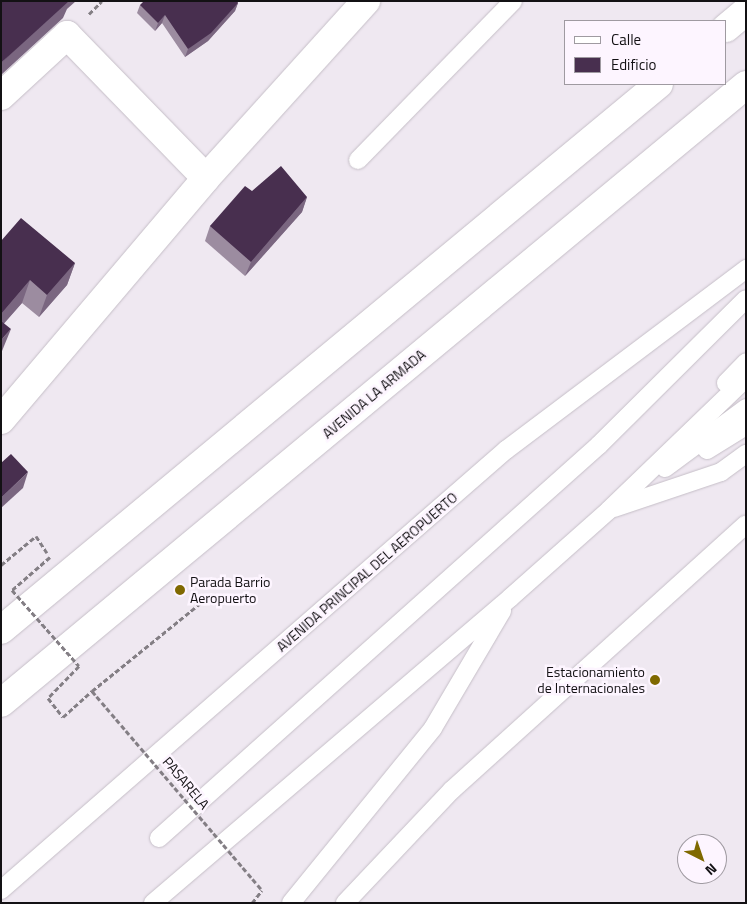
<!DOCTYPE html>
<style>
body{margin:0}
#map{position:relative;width:747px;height:904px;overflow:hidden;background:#efe8f1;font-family:"Titillium Web",sans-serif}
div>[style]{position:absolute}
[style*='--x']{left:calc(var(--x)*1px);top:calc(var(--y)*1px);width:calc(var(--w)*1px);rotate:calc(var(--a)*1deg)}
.path>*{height:3px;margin-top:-1.5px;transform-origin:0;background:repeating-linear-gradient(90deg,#837e84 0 5px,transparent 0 7.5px)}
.roads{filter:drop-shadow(0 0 1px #c5bec7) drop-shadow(0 0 1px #c5bec7)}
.lane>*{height:18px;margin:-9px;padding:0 9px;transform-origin:9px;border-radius:9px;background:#fff}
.street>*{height:28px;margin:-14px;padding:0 14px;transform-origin:14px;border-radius:14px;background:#fff}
.secondary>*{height:28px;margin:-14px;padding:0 14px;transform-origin:14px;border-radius:14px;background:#fff}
.path-bridge>*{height:3px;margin-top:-1.5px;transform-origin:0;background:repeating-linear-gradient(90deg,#837e84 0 5px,transparent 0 7.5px)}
.wall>*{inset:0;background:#9c8ca0}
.shaded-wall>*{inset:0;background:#7a6680}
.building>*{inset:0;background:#482f4f}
.dots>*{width:14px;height:14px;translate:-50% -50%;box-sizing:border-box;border:2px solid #fdf5ff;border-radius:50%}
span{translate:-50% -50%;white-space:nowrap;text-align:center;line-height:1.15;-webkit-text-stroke:5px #fdf5ff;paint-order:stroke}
.street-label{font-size:14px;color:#131114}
.poi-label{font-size:14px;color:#131114}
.left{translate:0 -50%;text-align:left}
.right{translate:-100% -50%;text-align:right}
.frame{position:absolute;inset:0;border:2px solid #131114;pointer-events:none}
.legend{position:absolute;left:564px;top:20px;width:162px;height:65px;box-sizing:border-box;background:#fdf5ff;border:1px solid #9f9aa1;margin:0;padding:6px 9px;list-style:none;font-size:15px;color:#131114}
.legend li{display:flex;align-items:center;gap:10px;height:25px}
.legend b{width:25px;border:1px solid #9f9aa1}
.north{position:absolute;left:677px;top:834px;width:50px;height:50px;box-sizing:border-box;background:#fdf5ff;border:1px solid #9f9aa1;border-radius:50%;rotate:139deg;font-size:14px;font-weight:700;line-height:20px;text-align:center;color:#131114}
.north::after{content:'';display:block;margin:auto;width:18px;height:22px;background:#7f6900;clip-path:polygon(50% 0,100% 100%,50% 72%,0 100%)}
</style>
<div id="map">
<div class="path">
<i style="--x:89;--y:14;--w:18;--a:-45"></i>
<i style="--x:1;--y:565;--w:45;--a:-39.6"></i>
<i style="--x:36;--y:536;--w:20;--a:57"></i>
<i style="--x:92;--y:691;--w:148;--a:-39"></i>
<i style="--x:252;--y:903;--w:16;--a:-52"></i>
</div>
<div class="roads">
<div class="lane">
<i style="--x:358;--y:160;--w:222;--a:-45.7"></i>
<i style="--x:726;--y:383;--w:29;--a:-46"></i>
<i style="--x:707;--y:450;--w:46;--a:-31.6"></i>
<i style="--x:665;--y:468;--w:101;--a:-36.5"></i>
<i style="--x:614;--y:508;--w:113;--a:-18.6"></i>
<i style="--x:721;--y:472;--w:31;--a:-36"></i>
<i style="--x:159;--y:838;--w:590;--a:-41.77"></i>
<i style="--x:599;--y:445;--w:207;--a:-44.8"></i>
<i style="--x:1;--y:890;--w:670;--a:-41.07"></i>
<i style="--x:506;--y:450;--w:301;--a:-37"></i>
<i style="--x:153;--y:903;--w:470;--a:-40.5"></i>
<i style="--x:510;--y:598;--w:132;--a:-41.6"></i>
<i style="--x:609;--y:510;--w:190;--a:-43.9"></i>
<i style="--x:291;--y:903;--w:225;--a:-50.9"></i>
<i style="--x:433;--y:728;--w:136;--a:-59.5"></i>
<i style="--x:345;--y:903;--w:156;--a:-46.6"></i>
<i style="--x:452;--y:790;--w:396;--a:-42.1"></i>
</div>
<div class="street">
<i style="--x:1;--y:96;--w:90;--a:-42.7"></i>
<i style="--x:67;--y:35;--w:199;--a:45.8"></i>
<i style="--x:1;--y:420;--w:317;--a:-49.7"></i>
<i style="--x:206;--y:178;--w:239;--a:-47.9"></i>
</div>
<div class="secondary">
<i style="--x:726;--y:28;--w:26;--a:-40"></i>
<i style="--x:1;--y:630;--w:855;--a:-39.69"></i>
<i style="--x:1;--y:703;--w:968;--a:-39.68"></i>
</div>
</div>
<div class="path-bridge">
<i style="--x:50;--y:557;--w:50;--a:139"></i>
<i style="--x:12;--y:590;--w:101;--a:48.6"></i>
<i style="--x:79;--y:666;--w:45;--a:134.1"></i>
<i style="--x:48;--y:698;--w:24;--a:52"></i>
<i style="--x:63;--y:717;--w:39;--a:-42"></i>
<i style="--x:92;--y:691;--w:262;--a:49.5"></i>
</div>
<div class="wall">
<i style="clip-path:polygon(237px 2px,238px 3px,235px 11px,208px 41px,185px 57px,162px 23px,155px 31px,137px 13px,140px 5px)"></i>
<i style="clip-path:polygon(252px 191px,307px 197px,302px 212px,245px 276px,205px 241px,210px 226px)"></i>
<i style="clip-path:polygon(1px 241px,75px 263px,67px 285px,39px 317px,22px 303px,4px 323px,2px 351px,1px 353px)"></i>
</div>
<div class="shaded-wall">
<i style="clip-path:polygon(65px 1px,76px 1px,67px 9px,63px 18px,1px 75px,1px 63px)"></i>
<i style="clip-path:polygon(238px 3px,235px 11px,208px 41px,185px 57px,188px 49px)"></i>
<i style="clip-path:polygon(165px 15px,162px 23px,155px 31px,158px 23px)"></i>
<i style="clip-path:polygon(307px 197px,302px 212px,245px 276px,251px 262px)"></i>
<i style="clip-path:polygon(75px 263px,67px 285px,39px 317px,47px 295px)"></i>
<i style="clip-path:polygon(30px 280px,22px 303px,1px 327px,1px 314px)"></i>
<i style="clip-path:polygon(11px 329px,2px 351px,1px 353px,1px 340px)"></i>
<i style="clip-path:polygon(28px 472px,23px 488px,1px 508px,1px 498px)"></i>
</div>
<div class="building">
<i style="clip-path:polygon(1px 1px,69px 1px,1px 63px)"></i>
<i style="clip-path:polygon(144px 1px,237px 1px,238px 3px,211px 33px,188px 49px,165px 15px,158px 23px,140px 5px)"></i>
<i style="clip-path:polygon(281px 166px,307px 197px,251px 262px,210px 226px,245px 186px,252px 191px)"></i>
<i style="clip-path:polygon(21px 218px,75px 263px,47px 295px,30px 280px,1px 314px,1px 241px)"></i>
<i style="clip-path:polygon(1px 321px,11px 329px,1px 340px)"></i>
<i style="clip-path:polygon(11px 454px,28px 472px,1px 498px,1px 463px)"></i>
</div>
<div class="dots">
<i style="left:180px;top:590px;background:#7f6900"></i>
<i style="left:655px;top:680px;background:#7f6900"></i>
</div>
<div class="street-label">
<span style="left:374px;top:394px;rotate:-40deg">AVENIDA LA ARMADA</span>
<span style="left:367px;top:572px;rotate:-41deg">AVENIDA PRINCIPAL DEL AEROPUERTO</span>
<span style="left:186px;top:783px;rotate:50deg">PASARELA</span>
</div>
<div class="poi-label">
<span class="left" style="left:190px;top:590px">Parada Barrio<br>Aeropuerto</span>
<span class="right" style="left:645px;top:680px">Estacionamiento<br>de Internacionales</span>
</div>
<div class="frame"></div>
<ul class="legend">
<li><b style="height:6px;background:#fff"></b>Calle</li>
<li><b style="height:14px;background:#482f4f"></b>Edificio</li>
</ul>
<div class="north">N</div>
</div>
